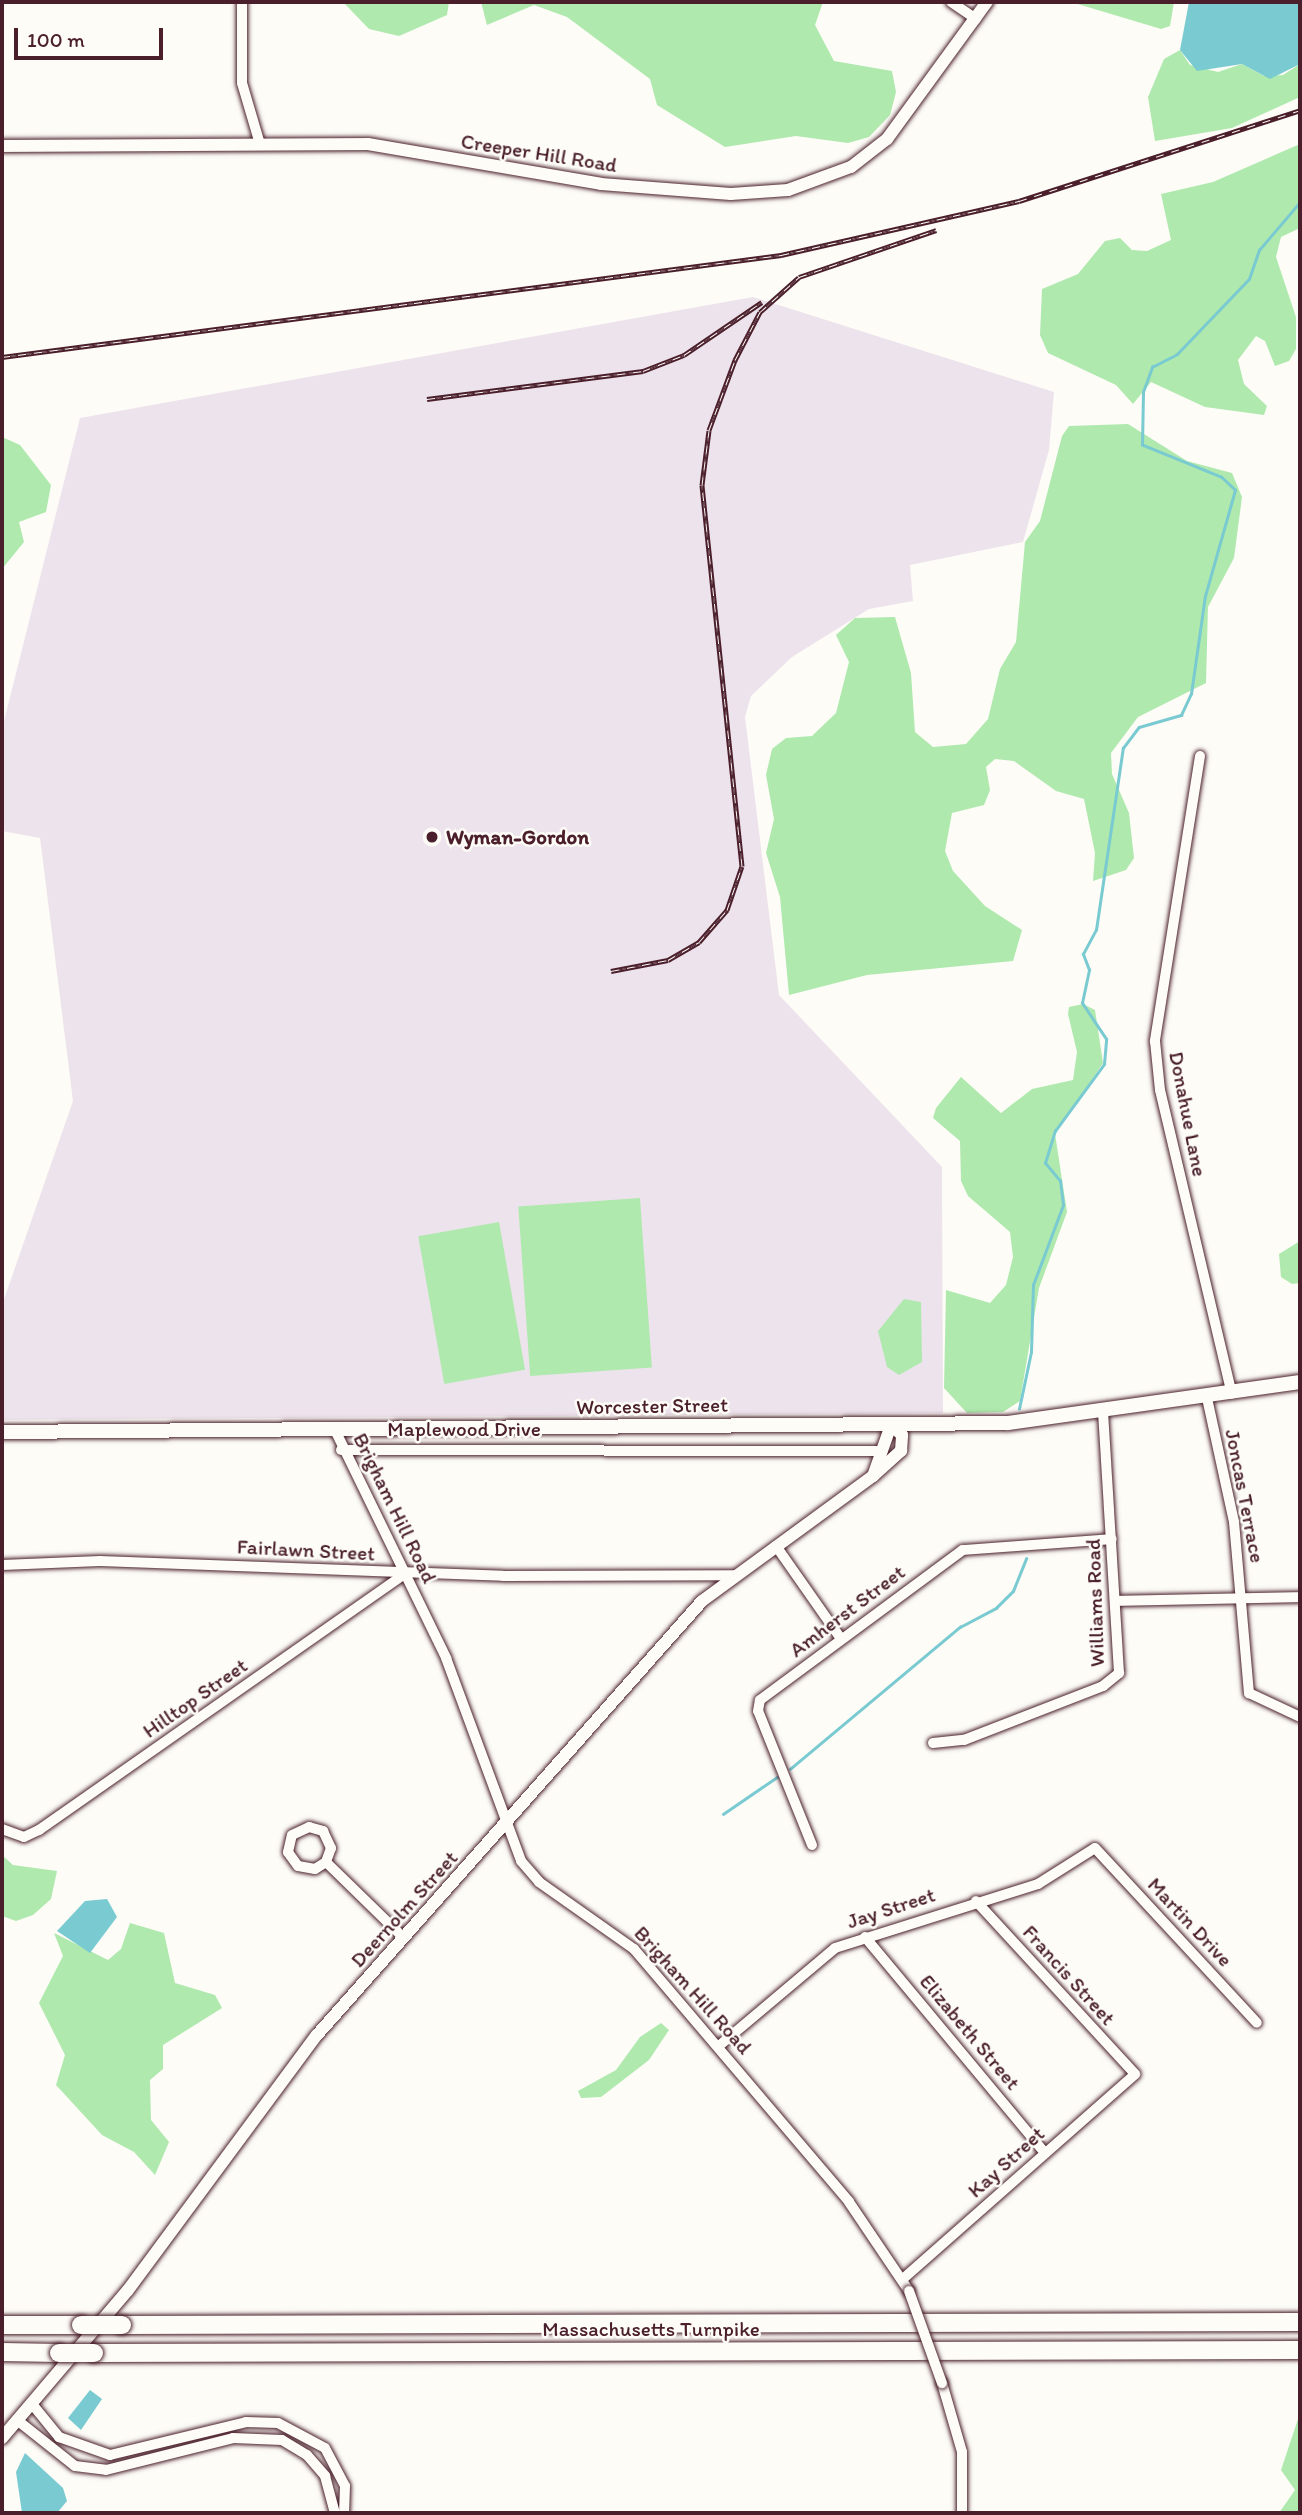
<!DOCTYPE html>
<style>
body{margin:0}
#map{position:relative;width:1302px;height:2515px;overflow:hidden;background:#fdfcf7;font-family:Itim,sans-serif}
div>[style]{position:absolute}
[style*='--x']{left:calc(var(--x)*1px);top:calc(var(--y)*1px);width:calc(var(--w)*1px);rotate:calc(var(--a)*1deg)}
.built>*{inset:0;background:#ede3ec}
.green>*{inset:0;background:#afe9ae;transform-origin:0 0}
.water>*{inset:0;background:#79cad1}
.stream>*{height:2.5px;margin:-1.25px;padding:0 1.25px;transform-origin:1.25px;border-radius:1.25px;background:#79cad1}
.roads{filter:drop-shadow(0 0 2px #4a1f2b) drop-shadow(0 0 2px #4a1f2b)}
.minor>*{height:10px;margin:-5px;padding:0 5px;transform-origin:5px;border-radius:5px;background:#fdfcf7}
.tertiary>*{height:12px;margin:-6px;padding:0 6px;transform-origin:6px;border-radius:6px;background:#fdfcf7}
.primary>*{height:14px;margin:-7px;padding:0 7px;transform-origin:7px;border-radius:7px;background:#fdfcf7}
.motorway>*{height:18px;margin:-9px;padding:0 9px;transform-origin:9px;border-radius:9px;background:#fdfcf7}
.rail>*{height:5px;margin-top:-2.5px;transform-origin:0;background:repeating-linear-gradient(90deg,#fdfcf7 0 8px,#4a1f2b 0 16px);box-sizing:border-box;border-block:2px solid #4a1f2b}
.bridges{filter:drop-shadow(0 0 2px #4a1f2b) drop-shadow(0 0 2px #4a1f2b)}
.minor-bridge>*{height:10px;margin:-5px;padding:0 5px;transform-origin:5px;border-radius:5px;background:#fdfcf7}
.motorway-bridge>*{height:18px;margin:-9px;padding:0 9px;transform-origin:9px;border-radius:9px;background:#fdfcf7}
.dots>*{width:19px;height:19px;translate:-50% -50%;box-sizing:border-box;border:4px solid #fdfcf7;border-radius:50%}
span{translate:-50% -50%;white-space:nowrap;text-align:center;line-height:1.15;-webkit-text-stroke:5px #fdfcf7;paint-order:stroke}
.street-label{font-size:21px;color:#4a1f2b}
.poi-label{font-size:21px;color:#4a1f2b;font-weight:700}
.left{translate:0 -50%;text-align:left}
.frame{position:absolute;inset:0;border:4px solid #4a1f2b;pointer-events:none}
.scale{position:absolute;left:14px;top:28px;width:149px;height:32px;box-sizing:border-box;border:4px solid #4a1f2b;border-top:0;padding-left:9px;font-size:21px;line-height:24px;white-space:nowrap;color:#4a1f2b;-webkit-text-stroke:5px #fdfcf7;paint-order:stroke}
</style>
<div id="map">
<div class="built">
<i style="clip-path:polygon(753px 297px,1054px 392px,1049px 450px,1023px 542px,910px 565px,913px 601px,869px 609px,792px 657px,751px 696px,745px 717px,779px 995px,942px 1167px,943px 1413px,2px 1420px,2px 1305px,73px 1101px,40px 838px,2px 831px,2px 729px,80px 418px)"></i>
</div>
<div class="green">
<i style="clip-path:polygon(343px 2px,449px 2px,447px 15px,399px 36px,369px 29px)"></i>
<i style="clip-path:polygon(481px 2px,823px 2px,815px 25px,834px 61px,892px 71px,896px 92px,890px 115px,869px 137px,848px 143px,796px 136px,725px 147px,657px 105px,650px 79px,567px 17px,534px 5px,487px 25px)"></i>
<i style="clip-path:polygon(1071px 2px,1174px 2px,1170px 26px,1161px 29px)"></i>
<i style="clip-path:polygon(1180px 50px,1190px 65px,1218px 72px,1242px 64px,1264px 76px,1283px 75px,1300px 64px,1300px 97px,1232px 128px,1155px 141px,1148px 97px,1164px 59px)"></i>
<i style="clip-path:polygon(1300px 144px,1300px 228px,1281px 237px,1276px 257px,1296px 317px,1296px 349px,1289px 361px,1275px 366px,1265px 341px,1256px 336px,1238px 360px,1244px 384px,1267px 406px,1264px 415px,1205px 407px,1151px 382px,1133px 404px,1116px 385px,1048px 353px,1040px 335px,1042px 289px,1078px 274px,1105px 241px,1120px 238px,1132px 250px,1147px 251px,1171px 240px,1161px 194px,1213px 182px)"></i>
<i style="clip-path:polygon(1128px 424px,1187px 461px,1232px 473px,1242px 497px,1234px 558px,1208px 607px,1206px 683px,1138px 717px,1111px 753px,1112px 774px,1129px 813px,1134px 858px,1126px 870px,1093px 881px,1095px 853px,1084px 799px,1056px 791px,1014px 761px,995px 759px,986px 767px,990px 790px,984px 805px,952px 813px,945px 851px,953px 871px,985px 906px,1022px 930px,1013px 961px,867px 975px,789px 995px,780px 897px,766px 853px,774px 819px,766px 775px,772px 749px,786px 738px,812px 736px,836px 713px,849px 662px,836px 635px,855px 618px,895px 617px,911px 673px,915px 732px,933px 747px,966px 744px,988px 719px,1000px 669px,1016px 642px,1025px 542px,1040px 521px,1062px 436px,1069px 426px)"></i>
<i style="clip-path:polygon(2px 437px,20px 445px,51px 485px,46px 512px,19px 522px,24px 542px,2px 569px)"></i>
<i style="clip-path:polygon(1083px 1004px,1095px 1010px,1103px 1063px,1055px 1134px,1067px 1212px,1039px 1288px,1020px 1401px,1003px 1412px,967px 1413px,944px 1388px,946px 1290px,990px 1303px,1006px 1285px,1013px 1257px,1010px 1232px,968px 1196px,961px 1181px,960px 1141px,933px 1118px,936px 1108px,961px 1077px,1001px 1113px,1032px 1089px,1073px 1080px,1077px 1052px,1068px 1014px,1069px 1007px)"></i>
<i style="left:640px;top:1198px;width:170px;height:122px;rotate:86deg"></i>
<i style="left:499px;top:1222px;width:150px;height:82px;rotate:80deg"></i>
<i style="clip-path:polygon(1300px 1241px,1300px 1283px,1292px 1284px,1281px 1277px,1279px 1254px)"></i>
<i style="clip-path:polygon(904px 1299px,921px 1302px,922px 1362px,899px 1375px,887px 1367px,878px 1331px)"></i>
<i style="clip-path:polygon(2px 1855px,13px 1865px,57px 1871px,51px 1899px,33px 1915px,16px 1921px,2px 1916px)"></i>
<i style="clip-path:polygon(130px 1923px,164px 1933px,175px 1983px,215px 1995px,222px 2008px,163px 2045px,163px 2069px,150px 2080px,151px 2120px,169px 2142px,155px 2175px,134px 2152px,102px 2135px,56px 2085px,65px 2055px,39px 2003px,63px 1956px,54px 1933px,108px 1960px,121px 1949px)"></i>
<i style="clip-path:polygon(661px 2023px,669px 2030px,649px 2060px,601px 2097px,581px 2098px,578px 2091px,616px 2070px,640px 2037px)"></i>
<i style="clip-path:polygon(1300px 2413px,1300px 2513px,1279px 2513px,1295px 2490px,1281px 2470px)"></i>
</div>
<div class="water">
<i style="clip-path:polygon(1189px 2px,1300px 2px,1300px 64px,1270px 79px,1242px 64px,1197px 71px,1180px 50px)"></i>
<i style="clip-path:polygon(107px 1899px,117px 1917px,90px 1953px,57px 1931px,85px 1901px)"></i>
<i style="clip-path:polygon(90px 2390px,102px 2399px,81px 2430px,68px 2418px)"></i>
<i style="clip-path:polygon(25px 2453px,63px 2488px,67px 2501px,57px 2513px,22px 2513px,16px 2472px)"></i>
</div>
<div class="stream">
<i style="--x:1019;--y:1409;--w:58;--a:-78.1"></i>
<i style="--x:1031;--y:1352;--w:67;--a:-88.3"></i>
<i style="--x:1033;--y:1285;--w:85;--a:-69.4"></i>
<i style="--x:1063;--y:1205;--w:24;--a:-97"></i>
<i style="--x:1060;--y:1181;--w:23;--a:-130"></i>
<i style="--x:1045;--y:1163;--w:34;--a:-73"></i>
<i style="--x:1055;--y:1131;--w:83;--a:-53.8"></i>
<i style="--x:1104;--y:1064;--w:25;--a:-85"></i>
<i style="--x:1106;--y:1039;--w:43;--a:-123.7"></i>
<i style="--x:1082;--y:1003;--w:34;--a:-78"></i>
<i style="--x:1089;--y:970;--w:17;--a:-111"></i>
<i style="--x:1083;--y:954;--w:27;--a:-62"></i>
<i style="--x:1096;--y:930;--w:184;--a:-81.6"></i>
<i style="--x:1123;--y:748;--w:26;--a:-53"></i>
<i style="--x:1139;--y:727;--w:44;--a:-15.9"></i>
<i style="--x:1181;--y:715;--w:23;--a:-65"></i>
<i style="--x:1191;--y:694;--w:99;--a:-81.9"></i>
<i style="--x:1205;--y:596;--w:110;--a:-74.2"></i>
<i style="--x:1235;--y:490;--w:19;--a:-137"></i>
<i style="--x:1221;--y:477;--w:85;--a:-157.9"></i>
<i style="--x:1142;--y:445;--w:53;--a:-88.9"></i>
<i style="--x:1143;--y:392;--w:27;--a:-70"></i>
<i style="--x:1152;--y:367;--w:28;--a:-27"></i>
<i style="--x:1177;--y:354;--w:104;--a:-46.2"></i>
<i style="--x:1249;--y:279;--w:31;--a:-71"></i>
<i style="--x:1259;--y:250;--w:63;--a:-49.5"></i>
<i style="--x:790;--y:1769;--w:222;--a:-39.9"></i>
<i style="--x:960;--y:1627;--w:41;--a:-27.8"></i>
<i style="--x:996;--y:1608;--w:24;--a:-45"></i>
<i style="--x:1013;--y:1591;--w:35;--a:-68"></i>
<i style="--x:723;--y:1814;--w:65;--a:-34.4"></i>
</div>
<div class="roads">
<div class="minor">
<i style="--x:242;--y:2;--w:81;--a:90"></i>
<i style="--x:242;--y:83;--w:64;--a:73.6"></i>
<i style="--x:951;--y:2;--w:30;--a:34"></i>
<i style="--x:1200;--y:756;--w:289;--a:99"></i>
<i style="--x:1155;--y:1041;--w:49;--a:84.2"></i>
<i style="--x:1160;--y:1090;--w:312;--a:76.7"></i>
<i style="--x:1207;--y:1398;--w:127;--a:77.7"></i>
<i style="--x:1234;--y:1522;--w:172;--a:85"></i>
<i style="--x:1249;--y:1693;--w:56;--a:25.2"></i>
<i style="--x:335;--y:1430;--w:254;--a:64"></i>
<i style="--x:446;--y:1658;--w:216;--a:69.7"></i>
<i style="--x:521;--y:1861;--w:28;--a:49"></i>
<i style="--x:539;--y:1882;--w:116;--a:35.2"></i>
<i style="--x:634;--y:1949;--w:332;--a:49.6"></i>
<i style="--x:849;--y:2202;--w:107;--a:56"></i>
<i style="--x:341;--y:1450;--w:540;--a:0.11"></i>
<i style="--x:776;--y:1546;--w:113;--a:55"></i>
<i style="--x:2;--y:1565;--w:98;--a:-2.3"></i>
<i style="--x:100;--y:1561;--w:403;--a:2.1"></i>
<i style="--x:503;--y:1576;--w:231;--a:-0.2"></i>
<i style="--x:1116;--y:1601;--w:184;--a:-1.2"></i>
<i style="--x:933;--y:1743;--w:31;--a:-6"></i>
<i style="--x:964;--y:1740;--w:149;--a:-21.2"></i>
<i style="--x:1103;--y:1686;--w:21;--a:-39"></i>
<i style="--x:1119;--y:1673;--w:259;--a:-93.5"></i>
<i style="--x:2;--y:1829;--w:23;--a:20"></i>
<i style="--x:24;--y:1837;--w:17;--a:-25"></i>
<i style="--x:39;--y:1830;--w:447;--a:-35"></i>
<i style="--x:812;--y:1845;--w:144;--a:-111.9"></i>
<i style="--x:758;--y:1711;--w:11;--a:-80"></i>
<i style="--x:760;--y:1700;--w:252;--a:-36.5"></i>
<i style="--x:963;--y:1550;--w:149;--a:-4.2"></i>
<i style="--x:326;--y:1862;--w:13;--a:148"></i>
<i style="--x:315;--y:1869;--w:17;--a:-170"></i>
<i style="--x:298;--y:1866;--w:17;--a:-126"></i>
<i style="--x:288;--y:1852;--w:17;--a:-77"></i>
<i style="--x:292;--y:1835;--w:19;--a:-25"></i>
<i style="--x:309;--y:1827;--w:15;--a:16"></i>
<i style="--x:323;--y:1831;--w:19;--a:65"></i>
<i style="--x:331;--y:1848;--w:15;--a:110"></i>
<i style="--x:326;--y:1862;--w:109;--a:44.3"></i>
<i style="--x:865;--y:1937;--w:281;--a:50.2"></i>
<i style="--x:720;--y:2045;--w:150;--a:-40.1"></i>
<i style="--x:835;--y:1948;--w:213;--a:-17.5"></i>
<i style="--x:1038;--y:1884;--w:67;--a:-32.3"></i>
<i style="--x:1095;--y:1848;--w:238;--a:47.2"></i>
<i style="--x:904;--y:2278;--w:308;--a:-41.4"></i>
<i style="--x:1135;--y:2074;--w:235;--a:-132.6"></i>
<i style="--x:942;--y:2383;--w:72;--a:73.8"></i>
<i style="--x:962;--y:2452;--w:61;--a:90"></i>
<i style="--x:32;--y:2404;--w:43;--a:50.7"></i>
<i style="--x:59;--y:2437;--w:54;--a:19.4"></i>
<i style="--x:110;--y:2455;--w:140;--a:-13.6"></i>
<i style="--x:246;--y:2422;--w:32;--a:2"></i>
<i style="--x:278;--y:2423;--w:53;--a:28"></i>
<i style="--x:325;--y:2448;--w:43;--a:62.2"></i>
<i style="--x:345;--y:2486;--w:27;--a:92"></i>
<i style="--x:17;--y:2420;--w:74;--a:38.4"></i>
<i style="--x:75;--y:2466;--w:31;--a:7"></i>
<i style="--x:106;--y:2470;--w:131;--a:-14.1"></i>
<i style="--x:233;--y:2438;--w:49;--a:2.3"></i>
<i style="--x:282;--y:2440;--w:29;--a:31"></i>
<i style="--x:307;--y:2455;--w:28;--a:49"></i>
<i style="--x:325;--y:2476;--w:38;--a:75"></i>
</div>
<div class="tertiary">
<i style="--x:2;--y:146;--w:366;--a:-0.3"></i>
<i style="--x:368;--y:144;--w:236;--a:9.7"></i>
<i style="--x:601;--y:184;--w:130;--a:4.4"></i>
<i style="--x:731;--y:194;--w:57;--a:-4"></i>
<i style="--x:788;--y:190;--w:67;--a:-20.1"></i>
<i style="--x:851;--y:167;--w:46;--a:-37.9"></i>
<i style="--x:887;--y:139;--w:170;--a:-53.9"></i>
<i style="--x:2;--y:2438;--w:194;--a:-49.6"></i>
<i style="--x:128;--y:2290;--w:317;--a:-53.5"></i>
<i style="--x:317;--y:2035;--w:580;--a:-48.42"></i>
<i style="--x:702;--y:1601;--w:212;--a:-36.2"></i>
<i style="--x:873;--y:1476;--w:38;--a:-42"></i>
<i style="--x:901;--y:1451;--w:16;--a:-86"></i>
<i style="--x:902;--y:1435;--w:15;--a:-138"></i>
<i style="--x:891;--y:1425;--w:54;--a:109.4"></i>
</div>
<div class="primary">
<i style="--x:2;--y:1432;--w:1006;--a:-0.51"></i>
<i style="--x:1008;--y:1423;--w:295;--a:-8"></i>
</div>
<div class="motorway">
<i style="--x:2;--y:2325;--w:79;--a:0"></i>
<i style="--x:122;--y:2325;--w:1178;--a:-0.15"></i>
<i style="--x:2;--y:2352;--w:57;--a:1"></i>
<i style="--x:94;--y:2353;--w:1206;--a:-0.14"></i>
</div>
</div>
<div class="rail">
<i style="--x:2;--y:357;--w:786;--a:-7.46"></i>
<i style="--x:781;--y:255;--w:244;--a:-12.8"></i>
<i style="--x:1019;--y:201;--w:295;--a:-17.9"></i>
<i style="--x:427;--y:399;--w:218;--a:-7.4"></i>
<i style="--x:643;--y:371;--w:44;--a:-21.3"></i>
<i style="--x:684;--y:355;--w:94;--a:-34.2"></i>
<i style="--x:611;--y:971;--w:58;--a:-10.9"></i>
<i style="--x:668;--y:960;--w:36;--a:-30"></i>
<i style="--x:699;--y:942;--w:43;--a:-48.8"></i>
<i style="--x:727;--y:910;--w:46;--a:-71.2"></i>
<i style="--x:742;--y:866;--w:383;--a:-96"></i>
<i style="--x:702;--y:485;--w:55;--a:-82.7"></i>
<i style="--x:709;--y:430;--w:75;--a:-69.6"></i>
<i style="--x:735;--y:360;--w:54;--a:-62.5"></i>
<i style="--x:760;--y:312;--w:52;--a:-41.9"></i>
<i style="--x:799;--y:277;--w:145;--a:-18.9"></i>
</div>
<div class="bridges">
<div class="minor-bridge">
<i style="--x:909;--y:2291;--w:98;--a:70.3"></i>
</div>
<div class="motorway-bridge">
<i style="--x:81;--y:2325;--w:41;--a:0"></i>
<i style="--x:59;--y:2353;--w:35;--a:0"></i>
</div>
</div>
<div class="dots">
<i style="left:432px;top:837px;background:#4a1f2b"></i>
</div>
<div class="street-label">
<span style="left:539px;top:153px;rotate:9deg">Creeper Hill Road</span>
<span style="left:1188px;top:1114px;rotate:79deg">Donahue Lane</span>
<span style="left:652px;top:1406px;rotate:-1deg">Worcester Street</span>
<span style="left:464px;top:1429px">Maplewood Drive</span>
<span style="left:1245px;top:1496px;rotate:79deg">Joncas Terrace</span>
<span style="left:395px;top:1508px;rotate:64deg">Brigham Hill Road</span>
<span style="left:306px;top:1550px;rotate:3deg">Fairlawn Street</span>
<span style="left:1095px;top:1603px;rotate:-92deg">Williams Road</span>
<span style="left:847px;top:1611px;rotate:-37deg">Amherst Street</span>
<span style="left:195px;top:1698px;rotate:-35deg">Hilltop Street</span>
<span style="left:891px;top:1908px;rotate:-18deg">Jay Street</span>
<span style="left:404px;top:1909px;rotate:-48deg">Deernolm Street</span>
<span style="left:1190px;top:1922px;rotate:47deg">Martin Drive</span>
<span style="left:1069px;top:1975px;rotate:48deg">Francis Street</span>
<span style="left:693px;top:1990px;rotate:48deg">Brigham Hill Road</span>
<span style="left:970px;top:2032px;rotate:50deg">Elizabeth Street</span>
<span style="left:1006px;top:2162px;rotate:-42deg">Kay Street</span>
<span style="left:651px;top:2329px">Massachusetts Turnpike</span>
</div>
<div class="poi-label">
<span class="left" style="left:446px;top:837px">Wyman-Gordon</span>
</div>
<div class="frame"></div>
<div class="scale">100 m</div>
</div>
